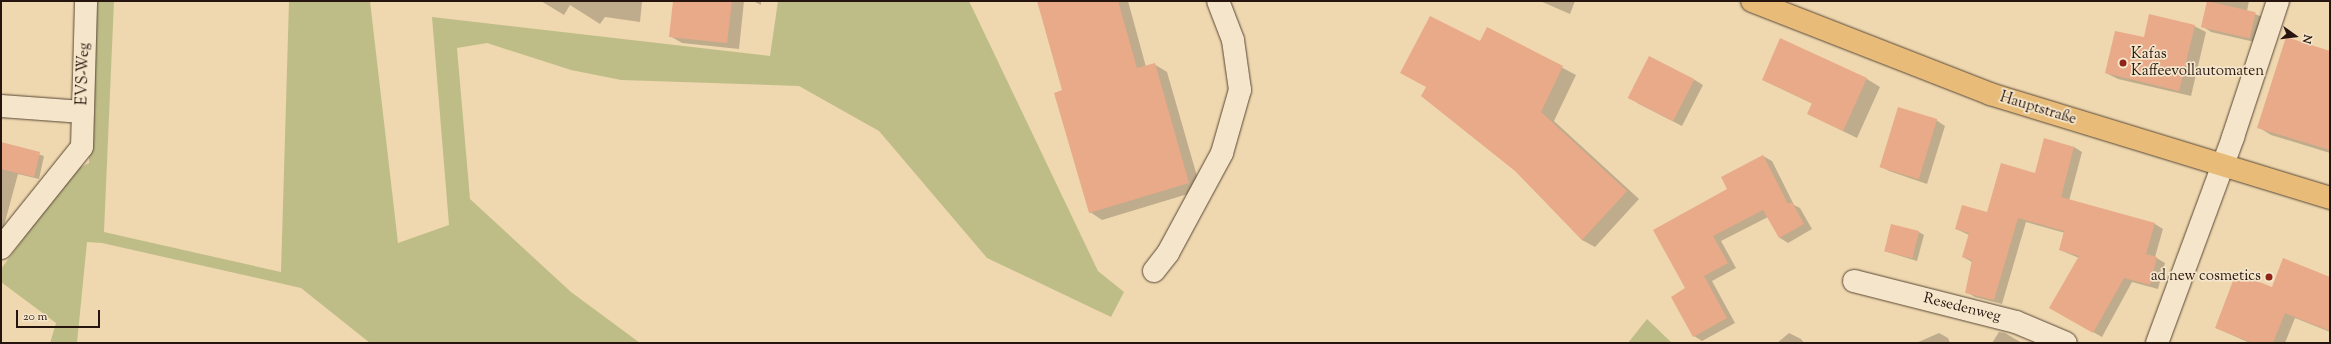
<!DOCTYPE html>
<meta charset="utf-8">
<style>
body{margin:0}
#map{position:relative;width:2331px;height:344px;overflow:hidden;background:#efd8af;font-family:"Sorts Mill Goudy",serif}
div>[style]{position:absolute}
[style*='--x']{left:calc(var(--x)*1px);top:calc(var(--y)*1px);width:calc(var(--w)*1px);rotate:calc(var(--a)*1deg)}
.green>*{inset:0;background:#bfbd87}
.shadow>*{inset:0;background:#0003}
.building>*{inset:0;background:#e9aa89;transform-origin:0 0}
.roads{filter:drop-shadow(0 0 1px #584636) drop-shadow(0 0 1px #584636)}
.minor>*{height:22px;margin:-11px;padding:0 11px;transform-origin:11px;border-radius:11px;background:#f5e6cb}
.major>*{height:22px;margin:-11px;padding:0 11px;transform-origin:11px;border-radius:11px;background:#e8bc78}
.dots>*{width:11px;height:11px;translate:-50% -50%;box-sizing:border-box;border:2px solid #f5e6cb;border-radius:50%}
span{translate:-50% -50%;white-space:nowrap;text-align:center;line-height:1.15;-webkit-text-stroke:3.5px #f5e6cb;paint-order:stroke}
.poi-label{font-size:15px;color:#26150e}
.left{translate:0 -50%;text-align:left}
.right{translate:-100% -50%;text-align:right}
.street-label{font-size:15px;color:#26150e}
.frame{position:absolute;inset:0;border:2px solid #26150e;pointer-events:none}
.north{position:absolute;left:2275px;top:16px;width:40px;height:40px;-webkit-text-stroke:3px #f5e6cb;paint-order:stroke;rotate:104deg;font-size:11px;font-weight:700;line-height:16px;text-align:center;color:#26150e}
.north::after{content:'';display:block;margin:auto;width:14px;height:18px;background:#26150e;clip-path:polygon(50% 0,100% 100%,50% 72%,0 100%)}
.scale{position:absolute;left:16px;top:310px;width:84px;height:18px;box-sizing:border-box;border:2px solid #26150e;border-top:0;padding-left:5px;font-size:12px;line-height:14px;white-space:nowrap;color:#26150e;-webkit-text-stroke:3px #f5e6cb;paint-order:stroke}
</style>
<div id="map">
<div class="green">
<i style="clip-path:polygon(94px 1px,114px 1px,104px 232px,281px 272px,289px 1px,370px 1px,398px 243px,449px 225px,432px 17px,770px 56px,778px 1px,969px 1px,1098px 271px,1124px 292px,1111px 317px,987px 258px,879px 131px,799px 86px,621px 80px,571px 70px,487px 43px,457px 48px,470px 199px,571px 292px,640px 343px,370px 343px,301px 288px,102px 243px,87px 242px,77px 343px,50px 343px,56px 323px,1px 282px,1px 269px,73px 171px,89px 163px)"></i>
<i style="clip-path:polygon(1647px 319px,1672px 343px,1628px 343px)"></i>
</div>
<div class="shadow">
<i style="clip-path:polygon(541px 1px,640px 1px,642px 2px,640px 22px,605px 17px,600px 24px,570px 5px,564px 15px)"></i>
<i style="clip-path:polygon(674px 1px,744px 1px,739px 49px,682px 43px,670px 36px)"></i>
<i style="clip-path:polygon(753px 1px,761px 1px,761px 5px)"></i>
<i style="clip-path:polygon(1038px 1px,1128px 1px,1146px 67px,1154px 64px,1167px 72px,1201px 190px,1102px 220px,1090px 212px,1063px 91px)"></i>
<i style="clip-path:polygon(1540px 1px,1575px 1px,1570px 14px)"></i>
<i style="clip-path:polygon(2208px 1px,2249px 1px,2247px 11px,2265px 18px,2259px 43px,2211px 32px,2202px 26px)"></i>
<i style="clip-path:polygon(2194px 26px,2206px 32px,2191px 96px,2118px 79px,2106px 73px,2144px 39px)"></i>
<i style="clip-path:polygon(1488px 28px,1576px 75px,1554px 121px,1639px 199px,1595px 247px,1582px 240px,1516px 171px,1480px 43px)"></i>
<i style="clip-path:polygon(2330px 52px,2330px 153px,2271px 135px,2258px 127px)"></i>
<i style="clip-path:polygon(1867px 79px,1880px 87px,1857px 138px,1808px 114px,1813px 104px,1763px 80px)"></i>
<i style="clip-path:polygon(1695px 80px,1703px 85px,1682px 126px,1637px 103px)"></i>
<i style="clip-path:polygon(1936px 120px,1945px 126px,1927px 184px,1889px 171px,1880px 166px)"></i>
<i style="clip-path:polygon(2045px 140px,2074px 147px,2082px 152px,2069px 201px,2155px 224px,2163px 229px,2155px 257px,2165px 263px,2158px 289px,2132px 282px,2102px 337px,2050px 308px,2079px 258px,2060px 250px,2065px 233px,2026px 222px,2002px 304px,1975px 297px,1966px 292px,1972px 262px,1963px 257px,1969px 235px,1956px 229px,1988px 213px,2035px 174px)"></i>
<i style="clip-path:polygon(1px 143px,44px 156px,39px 179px,18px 174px,1px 237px)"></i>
<i style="clip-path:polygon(1763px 156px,1772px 161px,1794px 205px,1800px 208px,1812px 229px,1788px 243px,1780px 238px,1768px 217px,1721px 241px,1736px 268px,1712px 281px,1735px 323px,1702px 341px,1694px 336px,1687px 289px,1728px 189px)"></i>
<i style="clip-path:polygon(1919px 232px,1924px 235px,1917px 261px,1884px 251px)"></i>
<i style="clip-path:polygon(2330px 278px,2330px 332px,2295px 318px,2285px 343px,2250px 343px,2216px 328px,2272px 289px)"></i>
<i style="clip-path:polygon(1999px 332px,2005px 333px,2022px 343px,1992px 343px)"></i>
<i style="clip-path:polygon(1789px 333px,1801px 339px,1804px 343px,1777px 343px)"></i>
<i style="clip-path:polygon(1939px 333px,1948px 338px,1950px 343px,1916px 343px)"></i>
</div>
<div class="building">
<i style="clip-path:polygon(673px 1px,732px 1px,727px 43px,669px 37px)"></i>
<i style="clip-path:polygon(1037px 1px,1118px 1px,1137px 68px,1155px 63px,1189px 183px,1089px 213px,1054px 93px,1062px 90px)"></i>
<i style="left:2207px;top:1px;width:50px;height:27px;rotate:13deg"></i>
<i style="clip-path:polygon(2149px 14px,2195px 25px,2179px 91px,2105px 73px,2115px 31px,2144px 37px)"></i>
<i style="clip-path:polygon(1430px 16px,1480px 41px,1487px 27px,1563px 66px,1541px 112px,1627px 191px,1582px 240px,1515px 171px,1421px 96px,1426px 87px,1400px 73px)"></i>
<i style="clip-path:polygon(2286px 37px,2330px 51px,2330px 150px,2257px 128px)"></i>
<i style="clip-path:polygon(1780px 38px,1867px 78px,1843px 131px,1807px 114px,1812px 103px,1762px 80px)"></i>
<i style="left:1649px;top:56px;width:51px;height:47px;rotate:27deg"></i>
<i style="left:1898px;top:107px;width:41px;height:63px;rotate:17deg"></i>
<i style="clip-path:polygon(2044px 138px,2074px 147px,2061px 197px,2155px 223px,2146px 254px,2157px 257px,2150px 285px,2124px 278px,2093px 333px,2049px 308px,2079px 256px,2059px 250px,2064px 231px,2018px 218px,1994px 300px,1965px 293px,1972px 260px,1962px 257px,1969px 233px,1955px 229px,1962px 205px,1987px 212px,2001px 163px,2035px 173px)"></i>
<i style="clip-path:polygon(1px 142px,40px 152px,34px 177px,1px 169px)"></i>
<i style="clip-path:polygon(1763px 155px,1788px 204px,1792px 202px,1804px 224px,1779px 238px,1763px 210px,1713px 236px,1728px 263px,1704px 276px,1727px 318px,1693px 337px,1671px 297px,1685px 288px,1653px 230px,1727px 189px,1721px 177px)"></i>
<i style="left:1891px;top:224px;width:29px;height:28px;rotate:14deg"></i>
<i style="clip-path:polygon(2283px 258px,2330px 277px,2330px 331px,2285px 313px,2273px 343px,2253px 343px,2215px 328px,2236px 273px,2272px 287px)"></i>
</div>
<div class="roads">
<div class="minor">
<i style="--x:1;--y:106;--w:82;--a:4.2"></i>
<i style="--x:1;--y:248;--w:129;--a:-51.3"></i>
<i style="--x:82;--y:147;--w:146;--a:-88.4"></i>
<i style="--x:1154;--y:271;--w:23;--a:-52"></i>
<i style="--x:1168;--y:253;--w:114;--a:-61.6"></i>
<i style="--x:1222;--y:153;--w:66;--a:-74.1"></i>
<i style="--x:1240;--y:90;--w:50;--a:-98"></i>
<i style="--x:1233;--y:40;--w:42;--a:-111"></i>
<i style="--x:1854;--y:281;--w:167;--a:14.2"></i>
<i style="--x:2016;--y:322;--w:54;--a:22.8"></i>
<i style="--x:2157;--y:343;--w:220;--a:-69.7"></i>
<i style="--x:2233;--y:137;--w:143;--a:-71.7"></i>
</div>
<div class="major">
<i style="--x:1752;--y:1;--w:256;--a:21.3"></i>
<i style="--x:1990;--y:94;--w:356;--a:17"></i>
</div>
</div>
<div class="dots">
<i style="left:2123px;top:63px;background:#8f2418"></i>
<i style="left:2269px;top:277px;background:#8f2418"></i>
</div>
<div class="poi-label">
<span class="left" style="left:2131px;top:63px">Kafas<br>Kaffeevollautomaten</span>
<span class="right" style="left:2261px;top:277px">ad new cosmetics</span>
</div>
<div class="street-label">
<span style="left:84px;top:74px;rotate:-88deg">EVS-Weg</span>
<span style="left:2038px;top:109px;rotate:17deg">Hauptstraße</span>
<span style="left:1962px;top:308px;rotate:14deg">Resedenweg</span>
</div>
<div class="frame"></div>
<div class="north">N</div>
<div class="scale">20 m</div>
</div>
